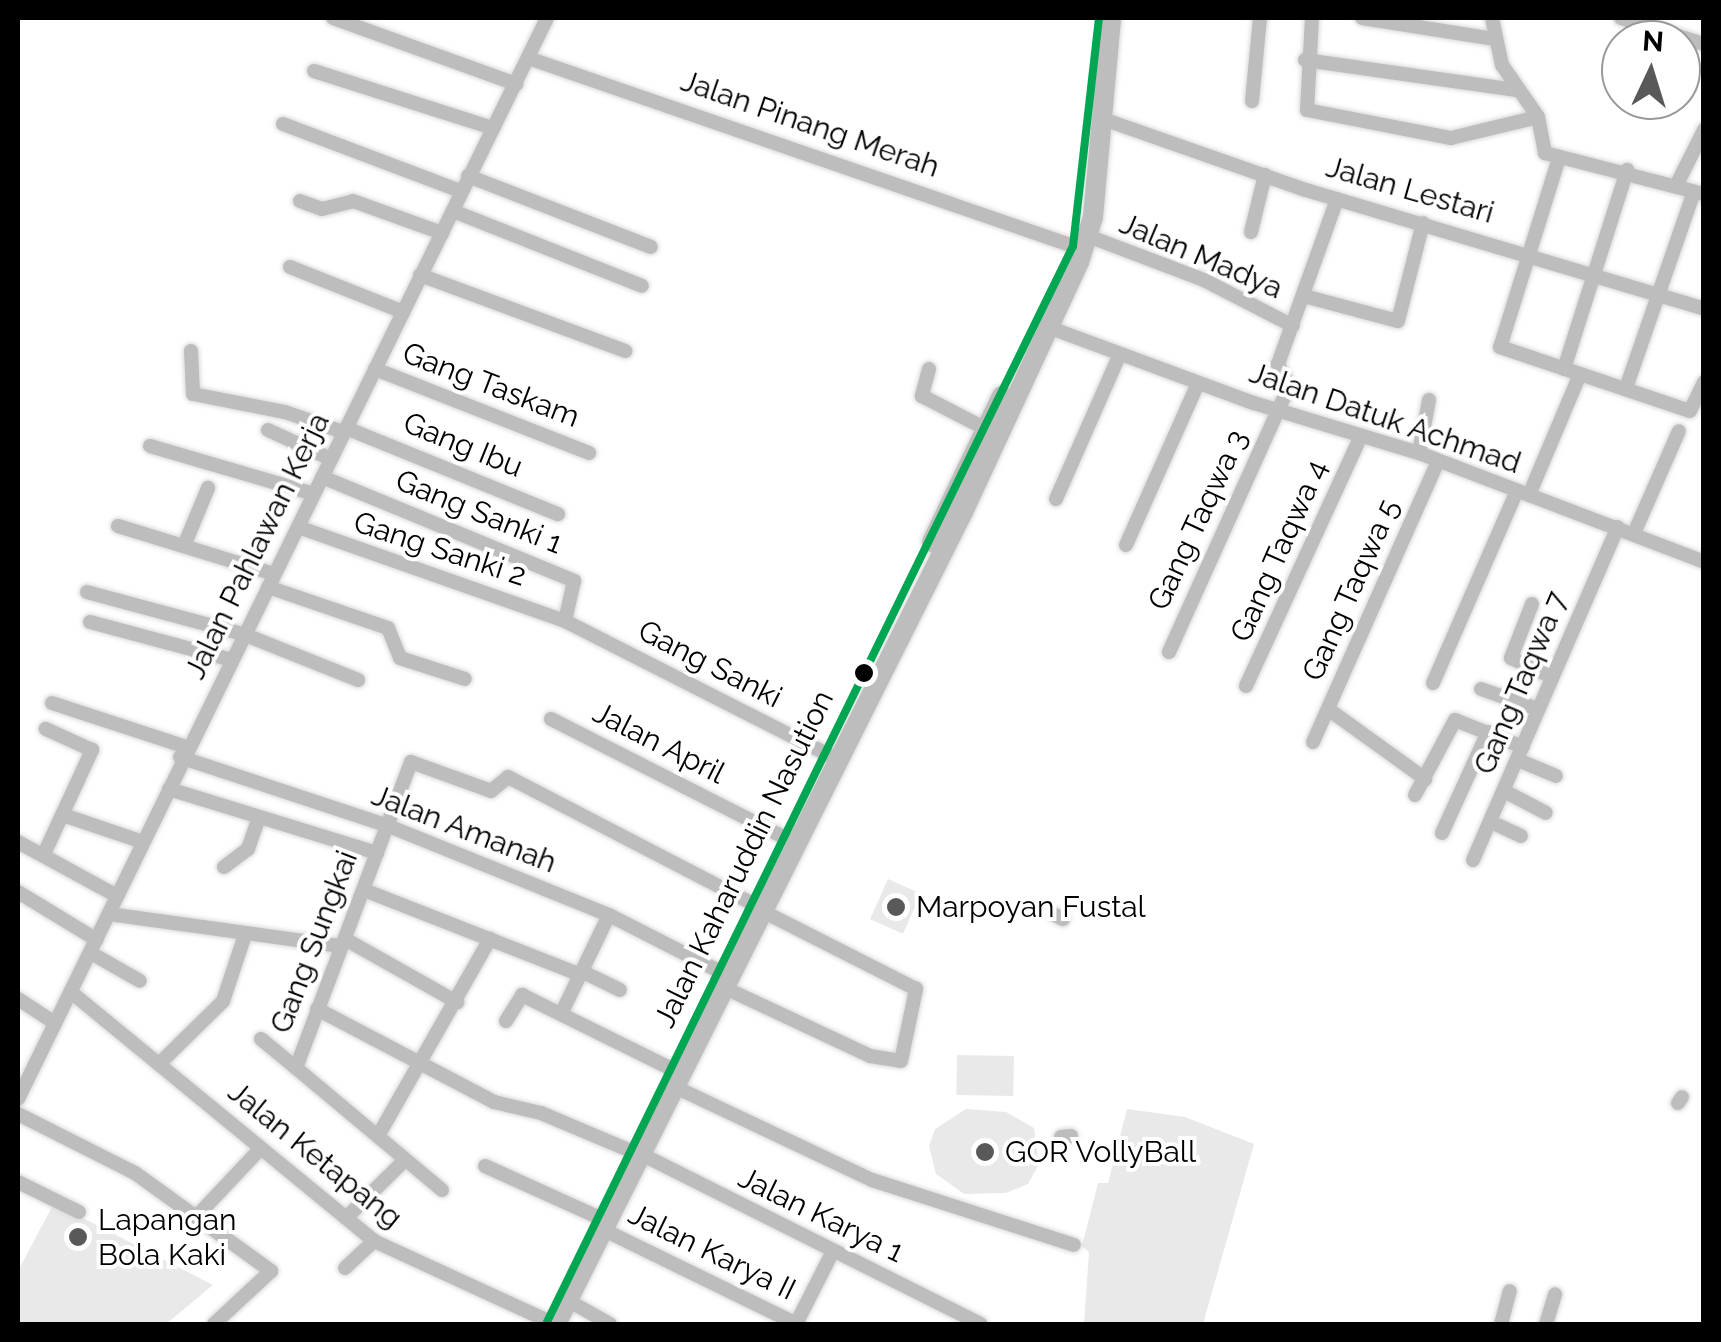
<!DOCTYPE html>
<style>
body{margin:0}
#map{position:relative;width:1721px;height:1342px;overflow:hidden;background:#fff;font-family:Raleway,sans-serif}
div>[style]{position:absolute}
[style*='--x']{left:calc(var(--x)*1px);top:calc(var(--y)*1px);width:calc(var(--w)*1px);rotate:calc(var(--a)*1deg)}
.green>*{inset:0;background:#e9e9e9;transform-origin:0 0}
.roads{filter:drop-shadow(0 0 2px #dbdbdb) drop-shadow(0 0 2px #dbdbdb)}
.minor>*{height:14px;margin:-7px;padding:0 7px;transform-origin:7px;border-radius:7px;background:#bdbdbd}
.highway>*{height:20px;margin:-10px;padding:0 10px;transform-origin:10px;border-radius:10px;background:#bdbdbd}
.bus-1>*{height:8px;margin:-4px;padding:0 4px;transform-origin:4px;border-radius:4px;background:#00a651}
.dots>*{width:28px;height:28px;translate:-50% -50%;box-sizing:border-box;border:5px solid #fff;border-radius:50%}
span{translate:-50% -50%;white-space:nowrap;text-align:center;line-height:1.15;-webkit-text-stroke:8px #fff;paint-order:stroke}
.street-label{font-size:30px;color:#000}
.poi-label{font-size:30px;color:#000}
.left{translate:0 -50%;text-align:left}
.frame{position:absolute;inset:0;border:20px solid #000;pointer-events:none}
.north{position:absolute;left:1601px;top:20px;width:100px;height:100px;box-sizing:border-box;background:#fff;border:2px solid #999;border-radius:50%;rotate:4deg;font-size:28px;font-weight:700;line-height:40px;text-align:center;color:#000}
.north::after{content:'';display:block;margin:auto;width:35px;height:45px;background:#595959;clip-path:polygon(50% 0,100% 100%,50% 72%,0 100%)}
</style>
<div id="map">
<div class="green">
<i style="left:888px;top:879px;width:36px;height:44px;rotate:24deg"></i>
<i style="left:957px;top:1055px;width:57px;height:40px;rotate:1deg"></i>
<i style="clip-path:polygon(966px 1109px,1006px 1112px,1034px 1128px,1039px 1164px,1028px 1184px,1006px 1193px,964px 1194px,936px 1174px,929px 1146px,935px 1129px)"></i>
<i style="clip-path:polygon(1127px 1109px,1185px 1117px,1254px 1144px,1203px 1324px,1084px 1324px,1089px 1252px,1082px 1246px,1098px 1183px,1108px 1183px)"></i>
<i style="clip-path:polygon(54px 1203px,213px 1285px,166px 1324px,18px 1324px,18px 1271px)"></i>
</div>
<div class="roads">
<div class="minor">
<i style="--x:333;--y:18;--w:195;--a:19.8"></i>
<i style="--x:1312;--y:18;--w:92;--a:93.1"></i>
<i style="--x:1307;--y:110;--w:147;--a:11"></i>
<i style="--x:1451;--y:138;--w:89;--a:-13.6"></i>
<i style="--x:1362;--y:18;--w:135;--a:9"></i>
<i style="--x:1492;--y:18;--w:48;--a:78"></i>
<i style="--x:1502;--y:65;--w:63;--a:55.3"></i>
<i style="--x:1538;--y:117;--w:37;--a:79"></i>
<i style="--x:1545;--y:153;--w:164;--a:14.5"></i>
<i style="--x:1621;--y:18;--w:87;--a:17.4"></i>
<i style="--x:528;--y:58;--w:577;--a:19.03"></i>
<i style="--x:1305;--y:60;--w:214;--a:8.1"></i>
<i style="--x:314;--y:71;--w:188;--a:17.7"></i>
<i style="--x:1252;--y:101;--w:83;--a:-84.5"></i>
<i style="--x:1103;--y:119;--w:215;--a:19.3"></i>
<i style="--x:1306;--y:190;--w:415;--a:16.6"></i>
<i style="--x:283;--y:124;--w:189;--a:20.7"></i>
<i style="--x:1559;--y:158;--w:198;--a:107.3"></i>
<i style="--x:1500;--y:347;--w:200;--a:18.6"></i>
<i style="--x:1690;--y:411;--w:32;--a:-64"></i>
<i style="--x:468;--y:176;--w:196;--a:21.2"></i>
<i style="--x:1676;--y:186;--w:63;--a:-63.4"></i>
<i style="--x:300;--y:201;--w:23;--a:20"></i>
<i style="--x:322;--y:209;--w:32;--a:-14"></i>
<i style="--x:353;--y:201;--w:95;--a:19.8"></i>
<i style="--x:453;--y:211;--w:203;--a:21.6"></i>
<i style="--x:1251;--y:232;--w:59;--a:-76.2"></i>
<i style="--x:1088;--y:236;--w:124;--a:20.8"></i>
<i style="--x:1204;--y:280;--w:100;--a:27.3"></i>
<i style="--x:290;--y:267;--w:122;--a:21.7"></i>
<i style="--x:420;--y:275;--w:219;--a:20.3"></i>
<i style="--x:1304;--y:296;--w:97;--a:14.9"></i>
<i style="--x:1398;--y:321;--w:101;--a:-75.7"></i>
<i style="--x:1048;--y:327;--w:220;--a:20.3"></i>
<i style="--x:1254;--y:403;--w:172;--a:16.9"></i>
<i style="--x:1419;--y:453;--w:305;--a:20.9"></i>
<i style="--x:191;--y:351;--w:43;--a:87.3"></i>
<i style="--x:193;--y:394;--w:94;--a:11.1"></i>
<i style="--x:285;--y:412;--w:61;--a:19"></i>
<i style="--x:375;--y:369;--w:230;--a:21.4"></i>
<i style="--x:929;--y:369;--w:28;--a:105"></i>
<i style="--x:922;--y:396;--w:72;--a:27.3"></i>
<i style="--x:1564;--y:369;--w:209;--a:-72.4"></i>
<i style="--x:1626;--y:388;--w:207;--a:-70.9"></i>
<i style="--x:346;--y:428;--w:229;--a:22.1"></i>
<i style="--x:268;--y:430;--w:69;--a:24.7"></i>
<i style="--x:150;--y:446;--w:171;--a:16.3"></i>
<i style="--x:1419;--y:453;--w:54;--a:-79.3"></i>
<i style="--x:322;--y:477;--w:273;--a:22.4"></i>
<i style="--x:574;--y:581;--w:41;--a:102.7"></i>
<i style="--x:1529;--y:495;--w:131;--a:-67.1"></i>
<i style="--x:1056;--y:499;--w:156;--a:-66.2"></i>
<i style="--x:118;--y:526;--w:163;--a:17.1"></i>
<i style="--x:298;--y:527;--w:283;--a:19.4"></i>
<i style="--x:565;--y:621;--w:296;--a:26.9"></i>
<i style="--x:1635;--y:531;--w:109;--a:-66.3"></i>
<i style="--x:1126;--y:545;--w:177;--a:-66"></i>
<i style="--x:184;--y:546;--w:63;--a:-67.5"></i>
<i style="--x:268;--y:587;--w:127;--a:18.9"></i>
<i style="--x:388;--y:628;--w:32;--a:68"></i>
<i style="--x:400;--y:658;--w:68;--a:17.9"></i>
<i style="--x:87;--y:592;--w:162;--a:15.1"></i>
<i style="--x:243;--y:634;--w:124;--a:21.8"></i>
<i style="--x:1532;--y:604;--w:58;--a:111.3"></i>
<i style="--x:1511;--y:658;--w:45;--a:24.9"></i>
<i style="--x:90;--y:622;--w:147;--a:15"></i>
<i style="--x:1169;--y:652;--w:292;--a:-65.7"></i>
<i style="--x:1289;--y:386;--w:25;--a:-117"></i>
<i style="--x:1278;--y:364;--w:175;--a:-70.3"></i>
<i style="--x:1433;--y:683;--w:210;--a:-66.4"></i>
<i style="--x:1246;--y:686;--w:273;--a:-65.3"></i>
<i style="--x:1481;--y:689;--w:60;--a:19.3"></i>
<i style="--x:52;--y:703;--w:142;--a:18.1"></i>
<i style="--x:1328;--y:709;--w:120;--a:35.8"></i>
<i style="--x:551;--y:719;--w:274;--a:26.9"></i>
<i style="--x:1313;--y:742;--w:308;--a:-66"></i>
<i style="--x:180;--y:757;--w:217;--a:18.3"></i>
<i style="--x:386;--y:825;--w:240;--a:22"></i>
<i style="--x:609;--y:915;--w:126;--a:27"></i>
<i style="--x:1518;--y:760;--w:41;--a:22.8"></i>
<i style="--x:169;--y:789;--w:218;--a:17.1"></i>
<i style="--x:1504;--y:791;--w:47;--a:27.6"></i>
<i style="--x:1415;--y:795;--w:85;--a:-61.9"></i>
<i style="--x:1455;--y:720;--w:73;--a:21.7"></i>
<i style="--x:63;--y:815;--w:84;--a:18.6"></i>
<i style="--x:1491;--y:822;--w:33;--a:25"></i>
<i style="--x:1442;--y:833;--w:111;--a:-65.5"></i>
<i style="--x:18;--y:842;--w:113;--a:28.6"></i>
<i style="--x:44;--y:854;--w:115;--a:-65.2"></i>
<i style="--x:92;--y:750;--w:51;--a:-155.5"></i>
<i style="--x:1473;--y:860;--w:363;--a:-66.5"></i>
<i style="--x:224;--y:867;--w:30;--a:-37"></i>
<i style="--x:248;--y:849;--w:34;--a:-71"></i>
<i style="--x:364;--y:890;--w:233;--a:21.4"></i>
<i style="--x:18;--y:892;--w:92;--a:31.3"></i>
<i style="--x:109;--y:914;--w:234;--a:7.9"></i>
<i style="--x:1055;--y:915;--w:9;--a:27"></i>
<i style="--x:345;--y:939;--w:129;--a:29.4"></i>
<i style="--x:91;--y:953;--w:56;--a:29.7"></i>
<i style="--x:583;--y:972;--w:41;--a:25.9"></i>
<i style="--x:725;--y:988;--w:160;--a:25.1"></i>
<i style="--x:870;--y:1056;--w:31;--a:9"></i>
<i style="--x:901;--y:1061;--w:74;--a:-78.2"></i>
<i style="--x:916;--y:989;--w:173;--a:-153.1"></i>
<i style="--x:71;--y:992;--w:392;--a:39.4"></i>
<i style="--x:374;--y:1241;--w:192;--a:24.7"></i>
<i style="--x:18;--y:999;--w:44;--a:33"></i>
<i style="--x:564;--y:1008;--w:103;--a:-64.2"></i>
<i style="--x:317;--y:1009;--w:200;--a:27.7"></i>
<i style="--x:494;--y:1102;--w:48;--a:13.2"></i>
<i style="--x:541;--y:1113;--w:98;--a:22.9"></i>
<i style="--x:506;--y:1021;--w:31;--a:-58"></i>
<i style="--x:522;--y:995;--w:169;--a:26.3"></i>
<i style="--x:261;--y:1039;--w:45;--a:39.6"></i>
<i style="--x:159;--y:1064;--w:90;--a:-44.5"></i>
<i style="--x:223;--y:1001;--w:70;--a:-71.6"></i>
<i style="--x:673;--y:1086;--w:220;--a:25.3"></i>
<i style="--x:872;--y:1180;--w:212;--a:17.8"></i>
<i style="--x:18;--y:1099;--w:1203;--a:-63.92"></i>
<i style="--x:1678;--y:1103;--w:7;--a:-56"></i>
<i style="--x:18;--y:1114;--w:131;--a:26.8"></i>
<i style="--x:135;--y:1173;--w:168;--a:35.8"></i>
<i style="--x:271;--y:1271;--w:78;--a:137.1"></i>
<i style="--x:378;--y:1136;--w:227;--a:-60.4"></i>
<i style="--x:1061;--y:1137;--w:10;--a:-6"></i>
<i style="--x:639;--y:1153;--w:382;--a:26.6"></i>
<i style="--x:485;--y:1166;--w:124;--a:24.3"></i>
<i style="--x:18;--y:1182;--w:68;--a:26.2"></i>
<i style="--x:442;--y:1190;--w:190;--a:-140.1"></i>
<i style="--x:296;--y:1068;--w:327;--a:-69.4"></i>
<i style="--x:411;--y:762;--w:85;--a:19.9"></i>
<i style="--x:491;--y:791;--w:22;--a:-39"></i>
<i style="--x:508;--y:777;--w:278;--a:27.4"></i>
<i style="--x:197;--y:1216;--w:93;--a:-46.7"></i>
<i style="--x:346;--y:1218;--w:83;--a:-44.5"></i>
<i style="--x:602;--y:1229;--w:217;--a:26"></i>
<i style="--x:345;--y:1268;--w:40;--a:-43"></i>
<i style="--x:569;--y:1301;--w:47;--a:29.3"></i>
<i style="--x:796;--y:1324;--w:82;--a:-63.1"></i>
<i style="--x:1501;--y:1324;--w:34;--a:-75"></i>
<i style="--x:1546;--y:1324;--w:31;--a:-73"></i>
</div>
<div class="highway">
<i style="--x:932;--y:542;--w:162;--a:-64.4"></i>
<i style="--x:556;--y:1324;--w:908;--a:-63.38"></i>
<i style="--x:963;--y:512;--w:276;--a:-65.1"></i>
<i style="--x:1079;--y:262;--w:47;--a:-72.7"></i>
<i style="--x:1093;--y:217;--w:200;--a:-84.8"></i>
</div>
</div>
<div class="bus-1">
<i style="--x:546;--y:1324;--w:1200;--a:-63.95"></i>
<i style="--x:1073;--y:246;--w:229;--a:-83.5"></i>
</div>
<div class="dots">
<i style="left:864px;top:673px;background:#000"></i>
<i style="left:896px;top:907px;background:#595959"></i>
<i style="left:985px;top:1152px;background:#595959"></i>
<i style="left:78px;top:1237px;background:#595959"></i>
</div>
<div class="street-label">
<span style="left:810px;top:124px;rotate:19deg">Jalan Pinang Merah</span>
<span style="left:1410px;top:190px;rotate:16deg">Jalan Lestari</span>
<span style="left:1201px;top:256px;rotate:23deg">Jalan Madya</span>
<span style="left:491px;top:385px;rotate:21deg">Gang Taskam</span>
<span style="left:1385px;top:418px;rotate:19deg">Jalan Datuk Achmad</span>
<span style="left:463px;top:445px;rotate:22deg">Gang Ibu</span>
<span style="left:479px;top:512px;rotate:22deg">Gang Sanki 1</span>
<span style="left:1198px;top:520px;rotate:-65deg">Gang Taqwa 3</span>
<span style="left:257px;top:546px;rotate:-64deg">Jalan Pahlawan Kerja</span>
<span style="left:440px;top:549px;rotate:18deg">Gang Sanki 2</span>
<span style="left:1279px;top:551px;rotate:-66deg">Gang Taqwa 4</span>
<span style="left:1351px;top:590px;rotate:-66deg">Gang Taqwa 5</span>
<span style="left:710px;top:664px;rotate:27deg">Gang Sanki</span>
<span style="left:1521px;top:683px;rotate:-67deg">Gang Taqwa 7</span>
<span style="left:659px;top:743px;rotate:27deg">Jalan April</span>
<span style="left:464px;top:829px;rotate:21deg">Jalan Amanah</span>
<span style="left:744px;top:859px;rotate:-64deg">Jalan Kaharuddin Nasution</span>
<span style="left:314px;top:942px;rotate:-69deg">Gang Sungkai</span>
<span style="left:315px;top:1155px;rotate:39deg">Jalan Ketapang</span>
<span style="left:821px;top:1215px;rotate:26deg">Jalan Karya 1</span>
<span style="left:712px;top:1252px;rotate:26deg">Jalan Karya II</span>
</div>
<div class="poi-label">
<span class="left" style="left:916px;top:907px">Marpoyan Fustal</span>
<span class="left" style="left:1005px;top:1152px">GOR VollyBall</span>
<span class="left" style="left:98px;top:1237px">Lapangan<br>Bola Kaki</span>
</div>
<div class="frame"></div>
<div class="north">N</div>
</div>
